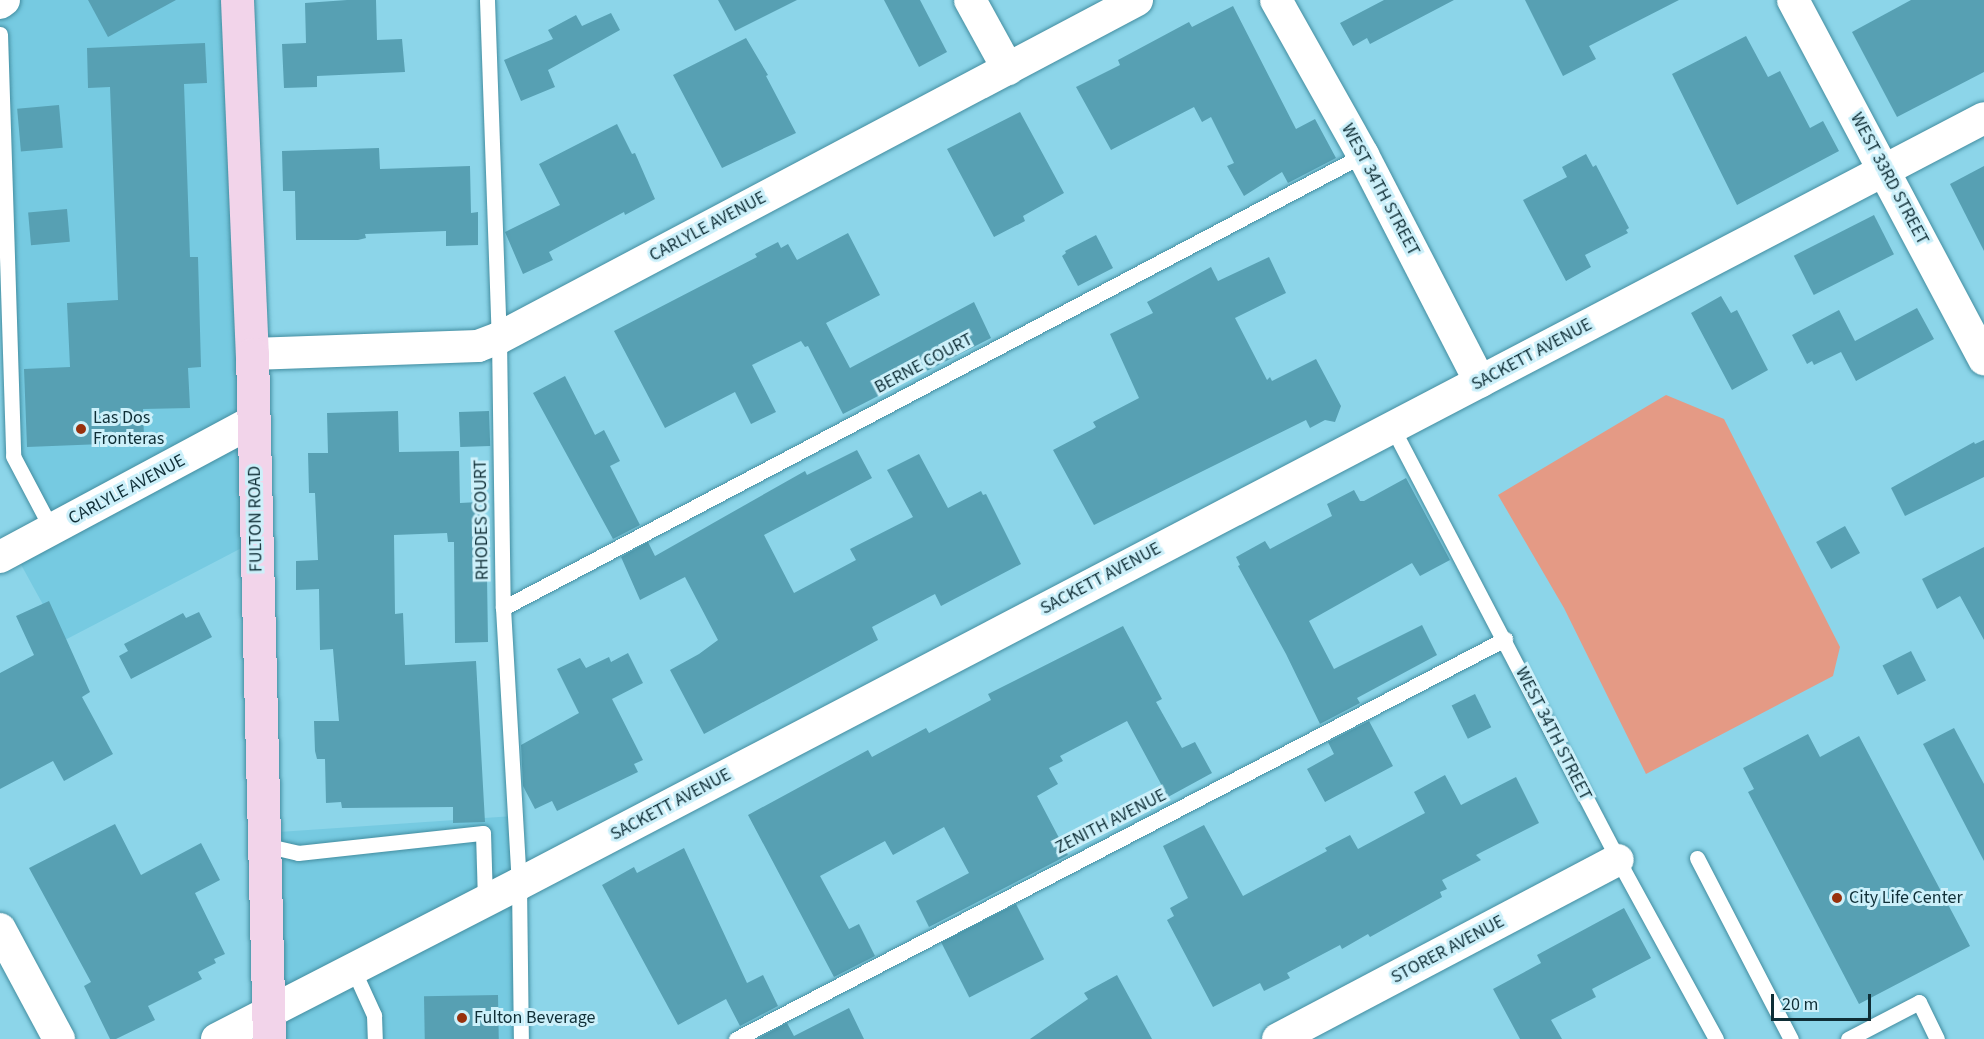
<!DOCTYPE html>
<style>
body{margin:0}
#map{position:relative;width:1984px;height:1039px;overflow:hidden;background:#8cd5e9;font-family:"Source Sans 3",sans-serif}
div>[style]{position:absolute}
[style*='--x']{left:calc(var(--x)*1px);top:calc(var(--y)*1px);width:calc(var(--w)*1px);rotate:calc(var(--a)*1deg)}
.built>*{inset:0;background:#76cae1}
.green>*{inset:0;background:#e49a85}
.building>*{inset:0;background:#57a0b3;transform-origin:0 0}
.roads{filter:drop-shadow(0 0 2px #438da0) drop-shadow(0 0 2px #438da0)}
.lane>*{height:15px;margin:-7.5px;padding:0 7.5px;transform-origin:7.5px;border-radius:7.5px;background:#fff}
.street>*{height:32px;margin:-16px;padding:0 16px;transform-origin:16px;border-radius:16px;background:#fff}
.secondary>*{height:33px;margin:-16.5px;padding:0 16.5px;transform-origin:16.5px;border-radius:16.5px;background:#f2d4ea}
.dots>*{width:16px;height:16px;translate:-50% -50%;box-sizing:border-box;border:3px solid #ccf0fa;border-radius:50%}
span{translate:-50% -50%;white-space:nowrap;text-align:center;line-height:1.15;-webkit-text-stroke:6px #ccf0fa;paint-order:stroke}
.street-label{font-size:18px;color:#0f2e36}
.poi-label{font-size:18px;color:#0f2e36}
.left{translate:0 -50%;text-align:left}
.scale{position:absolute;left:1771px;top:994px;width:100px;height:27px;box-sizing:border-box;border:3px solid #0f2e36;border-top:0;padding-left:8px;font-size:18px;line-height:21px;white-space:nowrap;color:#0f2e36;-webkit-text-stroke:4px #ccf0fa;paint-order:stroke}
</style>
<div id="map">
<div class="built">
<i style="clip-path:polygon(4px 0,237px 0,257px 540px,63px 641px,13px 550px,52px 530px,13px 456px,0 34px,0 3px)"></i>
<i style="clip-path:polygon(515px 816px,521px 1039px,217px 1039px,268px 1012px,264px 833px)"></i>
</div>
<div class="green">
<i style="clip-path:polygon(1666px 395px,1724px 419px,1840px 647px,1833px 676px,1646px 774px,1564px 608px,1498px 495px)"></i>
</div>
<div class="building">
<i style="clip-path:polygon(88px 0,176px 0,108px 37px)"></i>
<i style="clip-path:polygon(347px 0,376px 0,377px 40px,402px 39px,405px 72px,317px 76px,317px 87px,284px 88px,282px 44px,306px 43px,305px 3px)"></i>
<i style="clip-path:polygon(718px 0,797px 0,735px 31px)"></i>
<i style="clip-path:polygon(884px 0,920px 0,947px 52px,919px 67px)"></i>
<i style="clip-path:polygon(1384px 0,1454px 0,1370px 44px,1367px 38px,1353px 46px,1340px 23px)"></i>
<i style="clip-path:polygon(1525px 0,1679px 0,1589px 46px,1596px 59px,1563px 76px)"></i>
<i style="clip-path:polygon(1911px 0,1984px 0,1984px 72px,1897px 117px,1852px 32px)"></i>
<i style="clip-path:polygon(1233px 6px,1296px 129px,1315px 119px,1336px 158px,1288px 183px,1282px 172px,1244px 196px,1227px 166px,1234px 163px,1211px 117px,1202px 122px,1194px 107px,1111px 150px,1076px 87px,1120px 65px,1118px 60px,1189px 22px,1192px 27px)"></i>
<i style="clip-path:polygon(611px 13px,620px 30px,548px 70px,555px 87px,521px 101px,504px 60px,553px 39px,548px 30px,576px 15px,582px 26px)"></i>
<i style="clip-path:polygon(1746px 36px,1768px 77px,1780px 71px,1810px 128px,1823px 121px,1839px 151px,1737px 205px,1672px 74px)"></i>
<i style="clip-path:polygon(746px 38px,768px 75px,766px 76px,796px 133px,722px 168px,673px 75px)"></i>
<i style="clip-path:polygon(205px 43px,207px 83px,184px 84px,190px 257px,198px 257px,201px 367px,188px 368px,190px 408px,143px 409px,144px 437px,128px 438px,128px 443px,27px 447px,24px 369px,70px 367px,67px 303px,118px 300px,110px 87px,88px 88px,87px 48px)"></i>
<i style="left:59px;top:105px;width:43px;height:42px;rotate:85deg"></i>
<i style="clip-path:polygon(1020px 112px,1064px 193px,1023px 216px,1025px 221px,994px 237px,947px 149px)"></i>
<i style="clip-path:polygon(617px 124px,632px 154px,635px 153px,655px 199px,625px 215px,624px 212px,549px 252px,553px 260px,523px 274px,505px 232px,560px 205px,539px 164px)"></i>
<i style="clip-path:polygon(379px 148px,380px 169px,470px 166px,471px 213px,478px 212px,478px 245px,446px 246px,446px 231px,365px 234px,366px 238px,358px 240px,296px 240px,295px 191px,283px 191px,282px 151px)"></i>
<i style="clip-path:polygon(1586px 154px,1593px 167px,1596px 165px,1629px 228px,1626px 230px,1628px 233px,1585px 255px,1591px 267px,1566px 281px,1523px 200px,1567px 177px,1562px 167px)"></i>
<i style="clip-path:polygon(1984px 166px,1984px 251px,1950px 184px)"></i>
<i style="left:67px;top:209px;width:33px;height:39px;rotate:85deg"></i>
<i style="left:1874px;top:215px;width:44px;height:90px;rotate:63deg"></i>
<i style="clip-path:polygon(848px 233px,880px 295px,826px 323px,850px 368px,974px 302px,991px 338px,843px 414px,808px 346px,805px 347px,801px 341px,752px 365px,776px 412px,751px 424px,735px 392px,665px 428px,614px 331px,757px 257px,755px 254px,778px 242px,781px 248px,788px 244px,797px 260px)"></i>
<i style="clip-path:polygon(1096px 235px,1113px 268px,1078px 286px,1062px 256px,1066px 253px,1065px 251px)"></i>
<i style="clip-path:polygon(1269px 257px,1286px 293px,1235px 318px,1267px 380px,1270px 377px,1272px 381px,1316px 359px,1341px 406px,1335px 422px,1325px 420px,1310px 428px,1306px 420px,1094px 525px,1053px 450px,1093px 429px,1096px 427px,1093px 422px,1139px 398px,1110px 334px,1153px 313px,1147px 302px,1211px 267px,1218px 281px)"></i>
<i style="clip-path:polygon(1721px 296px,1731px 313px,1737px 310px,1768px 370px,1732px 390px,1691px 313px)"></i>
<i style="clip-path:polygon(1917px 308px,1934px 339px,1856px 381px,1841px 352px,1814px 365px,1812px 361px,1807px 364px,1792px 335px,1839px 310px,1855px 341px)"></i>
<i style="clip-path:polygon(565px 376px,595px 435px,604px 430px,620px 461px,610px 466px,640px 525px,613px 539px,533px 393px)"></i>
<i style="clip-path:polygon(398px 411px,399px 452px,459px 451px,460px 503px,479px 502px,482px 576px,487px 576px,488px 642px,455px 643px,454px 542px,448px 542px,447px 533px,394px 535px,395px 614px,403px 613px,405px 665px,476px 661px,485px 822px,453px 823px,453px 807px,342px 808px,341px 802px,326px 803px,325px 759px,317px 759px,315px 751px,314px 721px,339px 721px,333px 649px,320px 650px,319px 589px,296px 590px,296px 561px,318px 560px,315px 493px,309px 493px,308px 453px,328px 453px,327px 413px)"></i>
<i style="left:489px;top:411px;width:35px;height:30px;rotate:88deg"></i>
<i style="clip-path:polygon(1984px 440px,1984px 477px,1905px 516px,1891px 488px,1974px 442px,1975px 444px)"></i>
<i style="clip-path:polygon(857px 450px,872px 478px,764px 535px,794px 593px,856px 560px,850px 549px,913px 517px,887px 470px,919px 454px,948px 508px,981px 491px,983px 495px,986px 494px,1021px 564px,941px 606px,935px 594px,872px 627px,878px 640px,704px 734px,670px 670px,699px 654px,718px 640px,685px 577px,640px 600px,621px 557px,648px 542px,655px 556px,805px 471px,807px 475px)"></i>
<i style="clip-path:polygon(1406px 478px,1450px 560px,1420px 576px,1412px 563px,1309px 621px,1334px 669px,1422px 625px,1437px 655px,1357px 698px,1360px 703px,1320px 724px,1286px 654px,1238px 566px,1240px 565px,1236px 557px,1265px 541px,1270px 549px,1330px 517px,1332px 516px,1327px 504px,1354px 490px,1360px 501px,1364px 501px)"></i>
<i style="left:1845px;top:526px;width:31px;height:33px;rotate:61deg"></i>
<i style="clip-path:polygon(1984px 547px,1984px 640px,1960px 596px,1937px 609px,1922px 579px)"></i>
<i style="clip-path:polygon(49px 601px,90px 692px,82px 697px,113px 754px,64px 781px,53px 761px,0 789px,0 673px,34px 655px,16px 616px)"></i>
<i style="clip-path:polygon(199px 612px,212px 637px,131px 679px,119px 656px,128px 651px,124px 644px,183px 613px,186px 618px)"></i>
<i style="clip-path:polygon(1123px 626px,1162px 699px,1156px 702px,1182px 748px,1195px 742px,1212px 773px,1168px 797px,1127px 721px,1060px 756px,1063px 761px,1049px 768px,1058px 784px,1037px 796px,1068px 855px,929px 927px,916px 901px,969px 873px,944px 827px,893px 855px,885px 841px,820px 876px,849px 929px,859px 924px,875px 956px,834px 977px,748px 815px,868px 750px,872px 757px,926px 728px,929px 733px,991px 700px,988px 694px)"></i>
<i style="left:1911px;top:651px;width:33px;height:32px;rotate:63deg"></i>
<i style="clip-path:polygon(628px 653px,643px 683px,612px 699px,643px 760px,634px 764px,638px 772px,557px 811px,552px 801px,535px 809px,523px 786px,521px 745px,579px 713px,557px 669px,580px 658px,586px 668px,609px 657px,611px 662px)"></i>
<i style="left:1475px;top:694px;width:37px;height:26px;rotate:64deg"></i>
<i style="clip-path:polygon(1369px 721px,1393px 766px,1325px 802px,1307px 769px,1334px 754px,1328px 742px)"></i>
<i style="clip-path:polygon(1954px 728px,1984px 784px,1984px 861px,1923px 744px)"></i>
<i style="clip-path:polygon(1808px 734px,1820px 757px,1859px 736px,1970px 946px,1859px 1004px,1748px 792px,1754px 789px,1743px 768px)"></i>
<i style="clip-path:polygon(1445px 775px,1461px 805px,1516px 777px,1539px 823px,1476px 855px,1481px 860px,1442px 880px,1447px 889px,1440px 892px,1442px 897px,1370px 937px,1368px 934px,1342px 949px,1340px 945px,1287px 973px,1290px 978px,1264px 991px,1260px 983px,1213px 1007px,1167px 920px,1174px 916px,1170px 908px,1188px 898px,1163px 846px,1204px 825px,1243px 896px,1327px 851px,1325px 848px,1350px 835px,1358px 849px,1425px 813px,1414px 792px)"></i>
<i style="clip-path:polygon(115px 824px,141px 875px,201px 843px,220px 880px,195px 893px,225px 954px,214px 959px,216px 963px,198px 972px,202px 979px,148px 1006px,155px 1020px,116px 1039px,110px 1039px,84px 986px,91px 982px,29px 868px)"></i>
<i style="clip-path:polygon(684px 848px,747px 983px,763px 975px,778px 1006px,740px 1026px,726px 999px,678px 1025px,602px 885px,634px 867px,637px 873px)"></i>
<i style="left:1016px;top:904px;width:62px;height:84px;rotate:63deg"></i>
<i style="clip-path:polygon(1624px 908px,1651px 958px,1592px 989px,1596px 997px,1551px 1020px,1562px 1039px,1520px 1039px,1493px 989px,1541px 963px,1537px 955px)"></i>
<i style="clip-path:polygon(1117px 975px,1152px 1039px,1030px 1039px,1088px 999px,1084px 993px)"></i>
<i style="left:498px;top:995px;width:44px;height:74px;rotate:89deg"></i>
<i style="clip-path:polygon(849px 1008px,864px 1039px,757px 1039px,787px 1023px,794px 1036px)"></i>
</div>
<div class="roads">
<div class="lane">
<i style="--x:487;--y:0;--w:338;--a:88"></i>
<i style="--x:499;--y:338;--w:270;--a:89.2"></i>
<i style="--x:503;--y:608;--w:276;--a:86.7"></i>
<i style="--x:519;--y:884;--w:155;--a:89.3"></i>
<i style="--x:0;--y:34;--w:422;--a:88.2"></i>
<i style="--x:13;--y:456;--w:84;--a:62.2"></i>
<i style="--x:1392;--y:427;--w:488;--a:62.4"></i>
<i style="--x:1618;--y:860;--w:204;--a:61.3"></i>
<i style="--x:503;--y:608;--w:972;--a:-27.78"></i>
<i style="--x:264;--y:845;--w:35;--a:13"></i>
<i style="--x:298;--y:853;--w:186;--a:-6.2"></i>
<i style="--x:483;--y:833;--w:68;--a:88.3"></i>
<i style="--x:1697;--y:858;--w:204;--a:62.6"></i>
<i style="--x:353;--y:969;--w:51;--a:65.5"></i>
<i style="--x:374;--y:1015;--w:24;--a:88"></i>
<i style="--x:736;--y:1039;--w:867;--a:-27.48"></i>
<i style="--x:1848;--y:1039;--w:80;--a:-27.5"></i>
<i style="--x:1919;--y:1002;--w:41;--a:64.1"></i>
</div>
<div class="street">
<i style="--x:970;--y:0;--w:79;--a:61.2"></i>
<i style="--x:1276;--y:0;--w:178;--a:60.7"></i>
<i style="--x:1363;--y:155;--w:255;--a:62.7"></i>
<i style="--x:1793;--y:0;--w:407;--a:62"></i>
<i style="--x:0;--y:3;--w:5;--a:-37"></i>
<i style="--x:252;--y:354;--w:226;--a:-2"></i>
<i style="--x:478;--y:346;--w:22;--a:-21"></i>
<i style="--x:499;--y:338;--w:722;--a:-27.91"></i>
<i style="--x:0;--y:557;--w:288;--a:-28.2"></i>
<i style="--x:0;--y:929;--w:125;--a:61.8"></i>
<i style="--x:217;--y:1039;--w:339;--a:-27.2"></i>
<i style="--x:519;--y:884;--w:1653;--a:-27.6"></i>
<i style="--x:1278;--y:1039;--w:384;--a:-27.8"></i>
</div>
<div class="secondary">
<i style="--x:237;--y:0;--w:354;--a:87.6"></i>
<i style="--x:252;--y:354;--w:685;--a:88.58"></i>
</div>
</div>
<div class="dots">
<i style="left:81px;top:429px;background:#98310d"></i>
<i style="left:1837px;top:898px;background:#98310d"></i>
<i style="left:462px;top:1018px;background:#98310d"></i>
</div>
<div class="street-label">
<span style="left:1889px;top:179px;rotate:62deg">WEST 33RD STREET</span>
<span style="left:1380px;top:190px;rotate:62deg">WEST 34TH STREET</span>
<span style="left:708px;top:227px;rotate:-28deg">CARLYLE AVENUE</span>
<span style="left:1532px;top:355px;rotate:-28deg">SACKETT AVENUE</span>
<span style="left:924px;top:364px;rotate:-28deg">BERNE COURT</span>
<span style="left:127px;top:490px;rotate:-28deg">CARLYLE AVENUE</span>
<span style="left:256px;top:519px;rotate:-91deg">FULTON ROAD</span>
<span style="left:482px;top:520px;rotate:-91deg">RHODES COURT</span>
<span style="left:1101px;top:579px;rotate:-28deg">SACKETT AVENUE</span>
<span style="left:1553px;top:734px;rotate:63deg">WEST 34TH STREET</span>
<span style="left:671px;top:805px;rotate:-28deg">SACKETT AVENUE</span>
<span style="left:1111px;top:822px;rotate:-27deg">ZENITH AVENUE</span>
<span style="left:1448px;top:950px;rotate:-28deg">STORER AVENUE</span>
</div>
<div class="poi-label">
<span class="left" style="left:93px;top:429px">Las Dos<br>Fronteras</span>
<span class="left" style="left:1849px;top:898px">City Life Center</span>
<span class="left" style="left:474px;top:1018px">Fulton Beverage</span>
</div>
<div class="scale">20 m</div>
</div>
